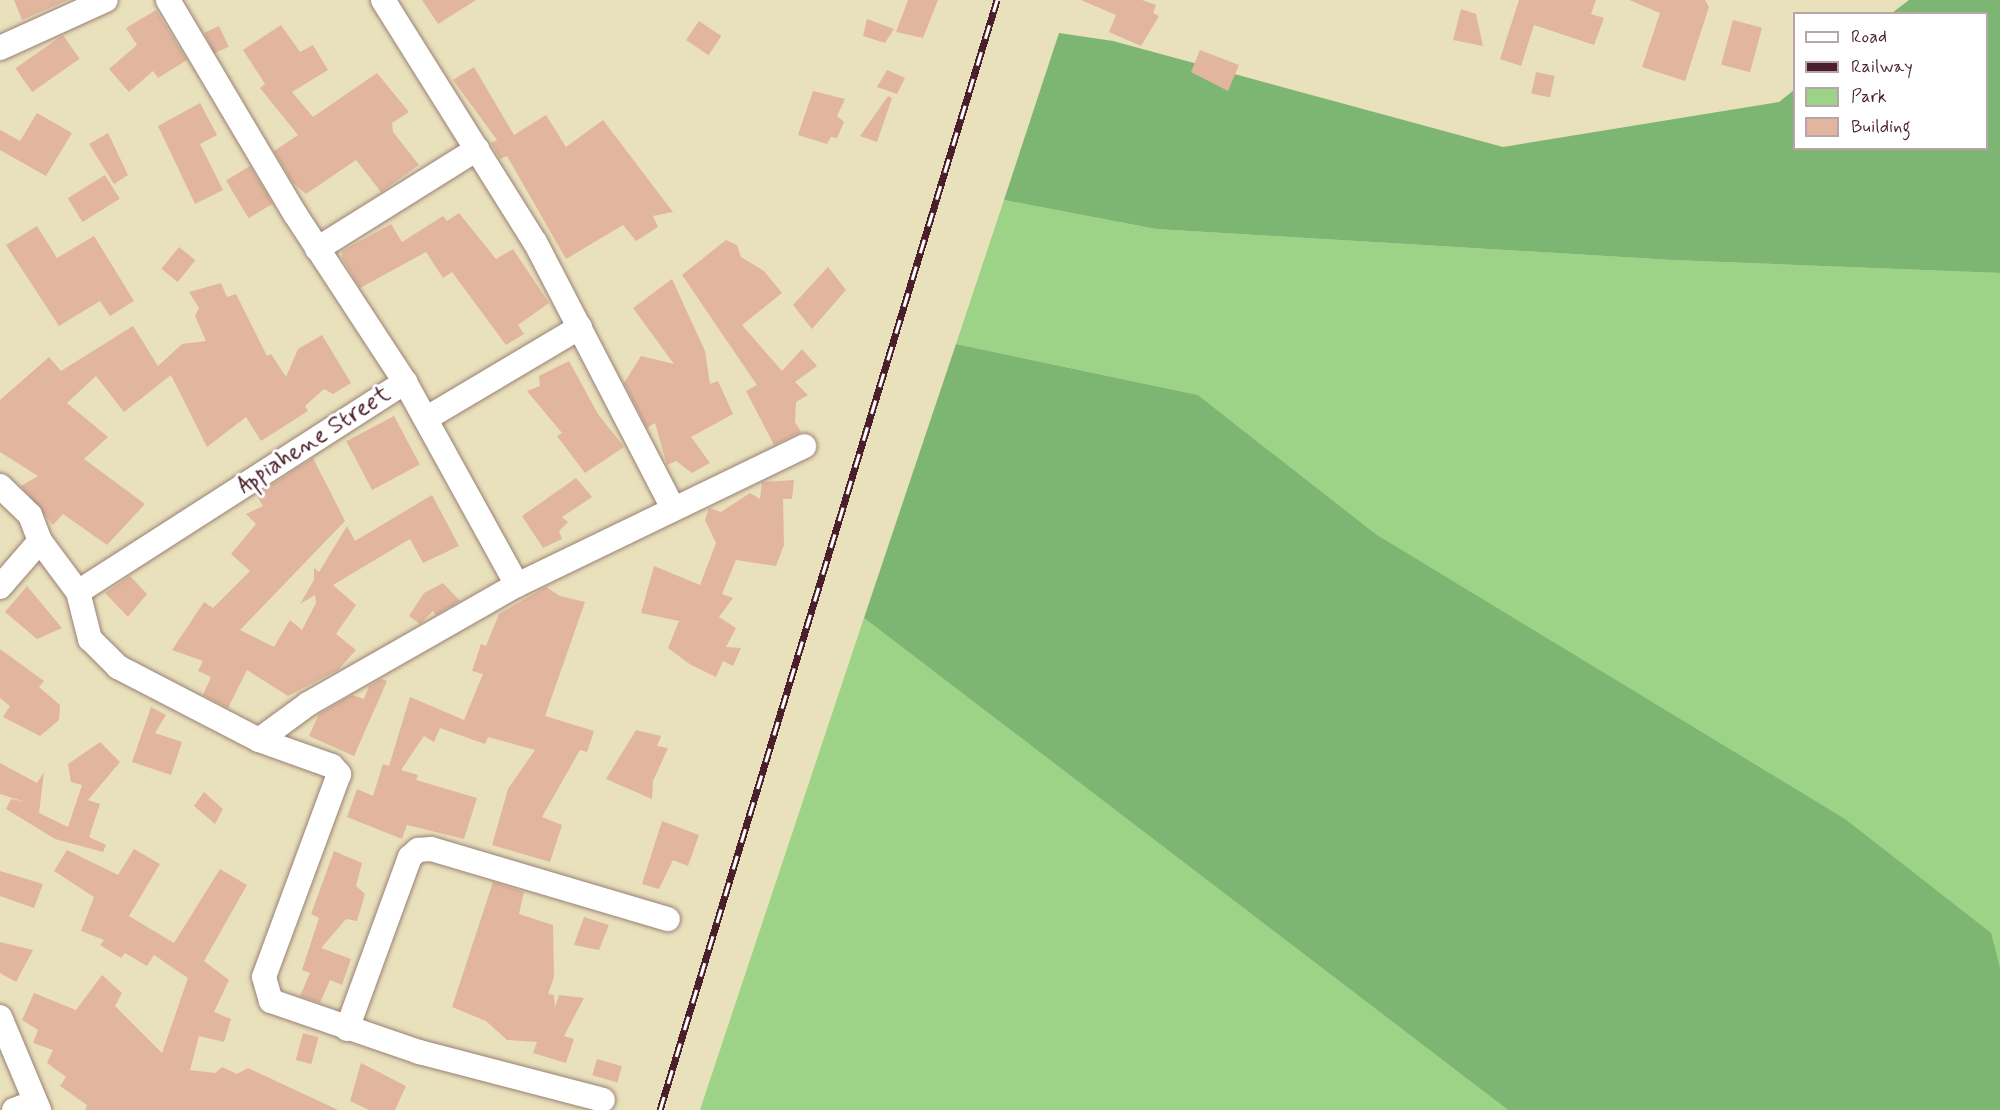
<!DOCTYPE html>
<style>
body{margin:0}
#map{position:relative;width:2000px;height:1110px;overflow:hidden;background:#e9e0bc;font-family:Mynerve,sans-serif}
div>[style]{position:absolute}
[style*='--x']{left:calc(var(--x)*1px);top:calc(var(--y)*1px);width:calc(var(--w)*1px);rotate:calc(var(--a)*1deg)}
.green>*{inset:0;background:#9cd386}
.forest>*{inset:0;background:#7db573}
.building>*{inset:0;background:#e2b69e;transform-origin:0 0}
.roads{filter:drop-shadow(0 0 2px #9a8074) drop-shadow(0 0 2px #9a8074)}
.minor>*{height:24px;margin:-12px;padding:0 12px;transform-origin:12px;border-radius:12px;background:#fff}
.rail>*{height:7px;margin-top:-3.5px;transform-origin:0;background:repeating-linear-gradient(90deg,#fff 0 14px,#4a1f2b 0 28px);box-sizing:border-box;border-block:2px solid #4a1f2b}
span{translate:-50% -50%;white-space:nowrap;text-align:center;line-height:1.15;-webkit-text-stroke:6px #fff;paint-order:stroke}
.street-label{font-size:24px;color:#4a1f2b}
.legend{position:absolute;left:1793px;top:12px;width:195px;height:138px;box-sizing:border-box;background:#fff;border:2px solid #b7a5aa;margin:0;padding:8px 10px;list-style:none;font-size:18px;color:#4a1f2b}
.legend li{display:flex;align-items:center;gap:12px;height:30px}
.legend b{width:30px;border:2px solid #b7a5aa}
</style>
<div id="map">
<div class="green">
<i style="clip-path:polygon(1004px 200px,1156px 229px,1672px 260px,2000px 273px,2000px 967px,1990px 933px,1377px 535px,1198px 395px,956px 344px)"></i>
<i style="clip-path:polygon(864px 618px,1508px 1110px,700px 1110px)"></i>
</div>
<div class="forest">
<i style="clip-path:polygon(1909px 0,2000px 0,2000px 273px,1672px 260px,1156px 229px,1004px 200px,1059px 33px,1113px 41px,1503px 147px,1779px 102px,1794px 90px,1794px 148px,1986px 148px,1986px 14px,1892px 13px)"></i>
<i style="clip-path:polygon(956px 344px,1198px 395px,1377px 535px,1845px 819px,1991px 933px,2000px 967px,2000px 1110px,1508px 1110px,864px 618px)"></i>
</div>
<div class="building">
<i style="clip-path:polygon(14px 0,68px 0,22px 20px)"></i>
<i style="clip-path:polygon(422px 0,476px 0,438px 24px)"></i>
<i style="clip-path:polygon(908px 0,938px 0,923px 38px,896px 32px)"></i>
<i style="clip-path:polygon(1081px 0,1142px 0,1156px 5px,1153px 13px,1159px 16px,1141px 46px,1109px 32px,1116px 15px)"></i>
<i style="clip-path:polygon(1519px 0,1596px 0,1591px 14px,1604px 18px,1594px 45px,1534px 25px,1521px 66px,1500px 59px)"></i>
<i style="clip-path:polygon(1629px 0,1705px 0,1709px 7px,1685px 81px,1642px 67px,1660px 13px)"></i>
<i style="clip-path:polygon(1461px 9px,1476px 14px,1483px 46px,1453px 40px)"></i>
<i style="clip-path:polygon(156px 10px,187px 60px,158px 78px,153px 71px,129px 92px,109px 69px,137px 45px,126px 28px)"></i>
<i style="clip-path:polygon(867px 19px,894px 29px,885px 43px,863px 36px)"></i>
<i style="left:1733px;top:20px;width:30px;height:46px;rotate:15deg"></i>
<i style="left:699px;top:21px;width:27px;height:23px;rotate:34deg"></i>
<i style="clip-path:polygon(281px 25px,300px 52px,313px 45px,328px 70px,292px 92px,313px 117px,377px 73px,409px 112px,392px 123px,393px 132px,419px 165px,381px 192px,356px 160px,306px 194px,293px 183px,274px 151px,298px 135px,260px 88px,265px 84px,243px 50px)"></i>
<i style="left:219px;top:26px;width:23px;height:16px;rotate:65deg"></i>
<i style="left:63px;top:35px;width:29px;height:58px;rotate:55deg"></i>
<i style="clip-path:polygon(1200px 50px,1239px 65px,1228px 91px,1191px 72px)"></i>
<i style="clip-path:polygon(474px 67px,514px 135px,546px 115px,566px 147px,603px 120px,673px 212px,653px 216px,658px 227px,636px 241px,623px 225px,566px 259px,507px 156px,500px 159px,491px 143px,497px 140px,453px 80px)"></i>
<i style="clip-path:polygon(887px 70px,905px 78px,897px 94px,877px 87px)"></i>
<i style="left:1536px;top:72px;width:19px;height:22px;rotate:12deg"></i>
<i style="clip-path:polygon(813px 91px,845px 99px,837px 116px,844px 122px,837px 138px,831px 137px,827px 144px,798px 135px)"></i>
<i style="clip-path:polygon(888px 96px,892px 98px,877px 142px,860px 136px)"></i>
<i style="clip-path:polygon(200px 103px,217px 135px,200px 144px,223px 190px,195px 204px,158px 126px)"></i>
<i style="clip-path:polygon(37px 113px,72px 133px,46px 176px,0 150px,0 130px,20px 141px)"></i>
<i style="clip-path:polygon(108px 133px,128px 175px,114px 184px,89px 144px)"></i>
<i style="left:250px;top:166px;width:44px;height:28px;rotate:59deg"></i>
<i style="left:105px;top:175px;width:28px;height:44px;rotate:58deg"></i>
<i style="clip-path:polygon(459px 213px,496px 259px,513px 249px,549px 303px,518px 325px,524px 334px,506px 345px,452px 272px,443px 278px,426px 252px,360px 288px,342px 258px,342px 251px,391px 224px,402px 242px,443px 216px,447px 221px)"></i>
<i style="clip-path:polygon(37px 226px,57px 258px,94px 236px,134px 301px,110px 316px,100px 301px,59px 326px,6px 245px)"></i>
<i style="clip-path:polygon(726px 240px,737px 245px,741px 257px,764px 271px,782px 293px,742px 325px,782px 371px,802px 349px,817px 366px,795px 382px,808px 395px,796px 402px,795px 422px,801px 432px,774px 445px,746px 391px,757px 385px,682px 275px)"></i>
<i style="left:179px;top:247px;width:21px;height:28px;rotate:39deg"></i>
<i style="clip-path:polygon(828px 267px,846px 290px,812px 329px,793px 305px)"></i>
<i style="clip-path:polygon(672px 279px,705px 351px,710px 384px,718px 381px,733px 414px,691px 437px,710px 463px,692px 473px,676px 461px,667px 465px,655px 423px,647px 428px,624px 383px,641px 356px,674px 364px,633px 308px)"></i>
<i style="clip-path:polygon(221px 283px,227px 297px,236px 294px,267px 356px,271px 354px,286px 377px,298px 349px,322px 335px,351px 383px,333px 394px,324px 389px,305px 406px,308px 411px,261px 441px,246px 417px,207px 447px,171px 375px,124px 412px,96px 376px,67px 403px,108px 437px,84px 459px,145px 504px,107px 545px,63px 514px,53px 525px,21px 486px,38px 476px,0 452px,0 400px,49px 357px,61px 371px,133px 326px,158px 366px,182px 344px,206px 341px,195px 316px,199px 308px,189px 292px)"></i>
<i style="clip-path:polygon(569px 361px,598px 414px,624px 447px,585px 473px,557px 436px,562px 433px,527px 391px,540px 386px,539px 376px)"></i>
<i style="left:394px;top:416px;width:55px;height:54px;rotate:62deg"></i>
<i style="clip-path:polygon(313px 458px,345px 521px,240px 630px,274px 647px,290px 620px,302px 630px,316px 603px,315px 595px,300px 604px,314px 580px,314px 568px,319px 572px,347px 526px,355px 541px,432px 495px,459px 546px,423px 563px,410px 539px,333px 585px,356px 605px,336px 634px,356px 650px,338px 670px,288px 696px,247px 670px,228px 708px,203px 695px,211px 677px,198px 671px,203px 661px,172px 650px,204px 602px,213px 608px,250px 571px,231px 554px,256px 524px,246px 514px,263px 506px,256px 495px)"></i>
<i style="clip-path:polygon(576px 478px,592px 497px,562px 517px,568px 522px,559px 531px,562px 539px,543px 548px,522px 516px)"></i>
<i style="clip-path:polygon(794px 480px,792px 499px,783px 499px,784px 545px,776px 566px,736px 560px,722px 594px,733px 598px,719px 617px,736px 628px,726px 647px,741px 648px,733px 666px,723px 661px,716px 677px,691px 665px,668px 648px,679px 621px,641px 613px,654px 566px,700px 585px,716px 543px,705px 520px,709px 508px,721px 512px,750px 493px,760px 499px,762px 482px)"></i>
<i style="clip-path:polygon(130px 576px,147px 594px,128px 617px,105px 593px)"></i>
<i style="clip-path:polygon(443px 583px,460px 601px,436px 615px,433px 611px,420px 624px,409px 616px,424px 593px)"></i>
<i style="clip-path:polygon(27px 586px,62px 628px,37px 639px,5px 612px)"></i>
<i style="clip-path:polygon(546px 587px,560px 596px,585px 602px,545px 716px,594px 731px,587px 752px,580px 750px,542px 817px,562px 825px,550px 862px,492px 845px,508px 789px,535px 750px,488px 737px,485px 744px,440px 728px,434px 742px,424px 736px,401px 770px,418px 775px,416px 780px,477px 798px,464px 839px,407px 825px,402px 839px,347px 817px,357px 789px,373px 796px,383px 764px,389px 766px,410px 697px,464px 720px,483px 674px,472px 671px,481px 644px,486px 646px,499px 614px)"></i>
<i style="clip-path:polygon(0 649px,44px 681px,39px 687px,60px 705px,59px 720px,40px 736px,3px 717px,10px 706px,0 698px)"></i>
<i style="clip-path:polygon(381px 679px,387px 681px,354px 756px,309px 736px,319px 714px,352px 695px,364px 699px,369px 686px)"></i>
<i style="clip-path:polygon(151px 707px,166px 715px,155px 733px,182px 742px,171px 775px,132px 762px)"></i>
<i style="clip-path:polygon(636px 730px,661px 736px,657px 746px,668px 748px,653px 781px,652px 799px,606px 779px)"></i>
<i style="clip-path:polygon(100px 742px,120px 762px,88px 800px,100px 804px,89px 837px,106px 845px,103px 852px,55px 839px,6px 809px,11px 799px,25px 802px,0 794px,0 763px,37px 783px,44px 772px,39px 813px,68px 827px,82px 785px,71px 782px,68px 764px)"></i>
<i style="clip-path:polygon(204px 792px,223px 809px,215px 824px,194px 806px)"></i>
<i style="clip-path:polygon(662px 821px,699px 835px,688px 866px,673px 860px,659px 889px,642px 884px)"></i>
<i style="clip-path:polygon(134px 849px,160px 864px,129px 916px,174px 943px,220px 869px,247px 885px,204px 961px,229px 980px,214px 1012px,231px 1019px,224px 1042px,199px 1036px,190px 1070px,215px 1073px,222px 1067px,237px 1074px,248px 1068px,338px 1110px,85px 1110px,87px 1105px,60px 1086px,66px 1077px,47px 1063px,53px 1050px,33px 1043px,38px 1030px,22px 1020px,34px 993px,76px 1010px,102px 975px,122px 993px,115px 1006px,162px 1053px,188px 978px,154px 955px,147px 966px,125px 953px,121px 958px,100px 945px,104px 940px,81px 931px,94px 897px,54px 871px,67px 850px,118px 875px)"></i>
<i style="clip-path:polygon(334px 851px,362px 863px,356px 886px,365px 894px,357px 921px,346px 919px,321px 948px,351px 959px,342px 985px,330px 980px,320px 1003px,300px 996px,310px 973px,302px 970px,319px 918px,311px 914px)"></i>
<i style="clip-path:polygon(0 871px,43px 884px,34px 908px,0 896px)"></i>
<i style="clip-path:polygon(493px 882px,524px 892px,519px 914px,553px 925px,554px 977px,548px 994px,554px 995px,555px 1007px,559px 995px,584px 998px,564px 1036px,574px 1039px,566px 1063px,533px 1053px,537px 1042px,507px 1040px,486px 1021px,452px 1007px)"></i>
<i style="clip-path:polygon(584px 917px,609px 925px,599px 950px,574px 945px)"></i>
<i style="clip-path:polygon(0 942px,33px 950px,16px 982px,0 973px)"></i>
<i style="left:303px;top:1033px;width:16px;height:28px;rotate:15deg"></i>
<i style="left:597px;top:1059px;width:26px;height:17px;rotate:16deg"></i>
<i style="clip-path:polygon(361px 1063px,406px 1086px,395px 1110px,369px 1110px,350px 1101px)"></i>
</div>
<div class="roads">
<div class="minor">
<i style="--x:383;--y:0;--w:286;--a:57.9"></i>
<i style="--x:535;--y:242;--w:300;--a:62.6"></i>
<i style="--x:0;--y:48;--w:116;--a:-24.4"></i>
<i style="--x:317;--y:249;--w:189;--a:-32"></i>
<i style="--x:405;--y:382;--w:232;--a:61.1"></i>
<i style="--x:427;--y:418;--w:178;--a:-30.7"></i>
<i style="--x:0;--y:486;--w:42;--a:44"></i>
<i style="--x:30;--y:515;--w:28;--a:69"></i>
<i style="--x:40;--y:541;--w:64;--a:53.3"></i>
<i style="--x:78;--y:592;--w:389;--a:-32.7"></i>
<i style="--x:405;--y:382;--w:201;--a:-123.2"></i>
<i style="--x:295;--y:214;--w:249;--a:-120.7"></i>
<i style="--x:0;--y:587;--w:61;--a:-49"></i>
<i style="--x:78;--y:592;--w:49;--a:75.7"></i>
<i style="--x:90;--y:639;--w:40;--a:45"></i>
<i style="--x:118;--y:667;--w:159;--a:27.4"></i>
<i style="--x:259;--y:740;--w:61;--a:-36.3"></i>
<i style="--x:308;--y:704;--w:241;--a:-29.7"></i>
<i style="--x:517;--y:585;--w:319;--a:-25.8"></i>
<i style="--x:259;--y:740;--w:77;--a:19.6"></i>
<i style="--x:332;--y:766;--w:11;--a:49"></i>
<i style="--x:339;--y:774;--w:216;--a:110.3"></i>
<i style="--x:264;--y:977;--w:25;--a:74"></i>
<i style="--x:271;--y:1001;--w:157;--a:19"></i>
<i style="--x:419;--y:1052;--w:190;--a:14.6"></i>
<i style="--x:0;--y:1017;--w:101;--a:67.2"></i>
<i style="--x:347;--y:1029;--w:183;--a:-69.9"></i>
<i style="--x:410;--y:857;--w:11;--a:-41"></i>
<i style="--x:418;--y:850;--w:13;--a:-4"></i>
<i style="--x:431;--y:849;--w:247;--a:16.5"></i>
<i style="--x:14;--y:1110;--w:22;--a:-21"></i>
</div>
</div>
<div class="rail">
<i style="--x:660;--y:1110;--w:1160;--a:-73.11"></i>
</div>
<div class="street-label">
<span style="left:314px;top:440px;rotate:-33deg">Appiahene Street</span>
</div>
<ul class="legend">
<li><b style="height:8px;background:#fff"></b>Road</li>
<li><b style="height:8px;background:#4a1f2b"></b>Railway</li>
<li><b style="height:16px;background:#9cd386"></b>Park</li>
<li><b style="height:16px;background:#e2b69e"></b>Building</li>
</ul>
</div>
